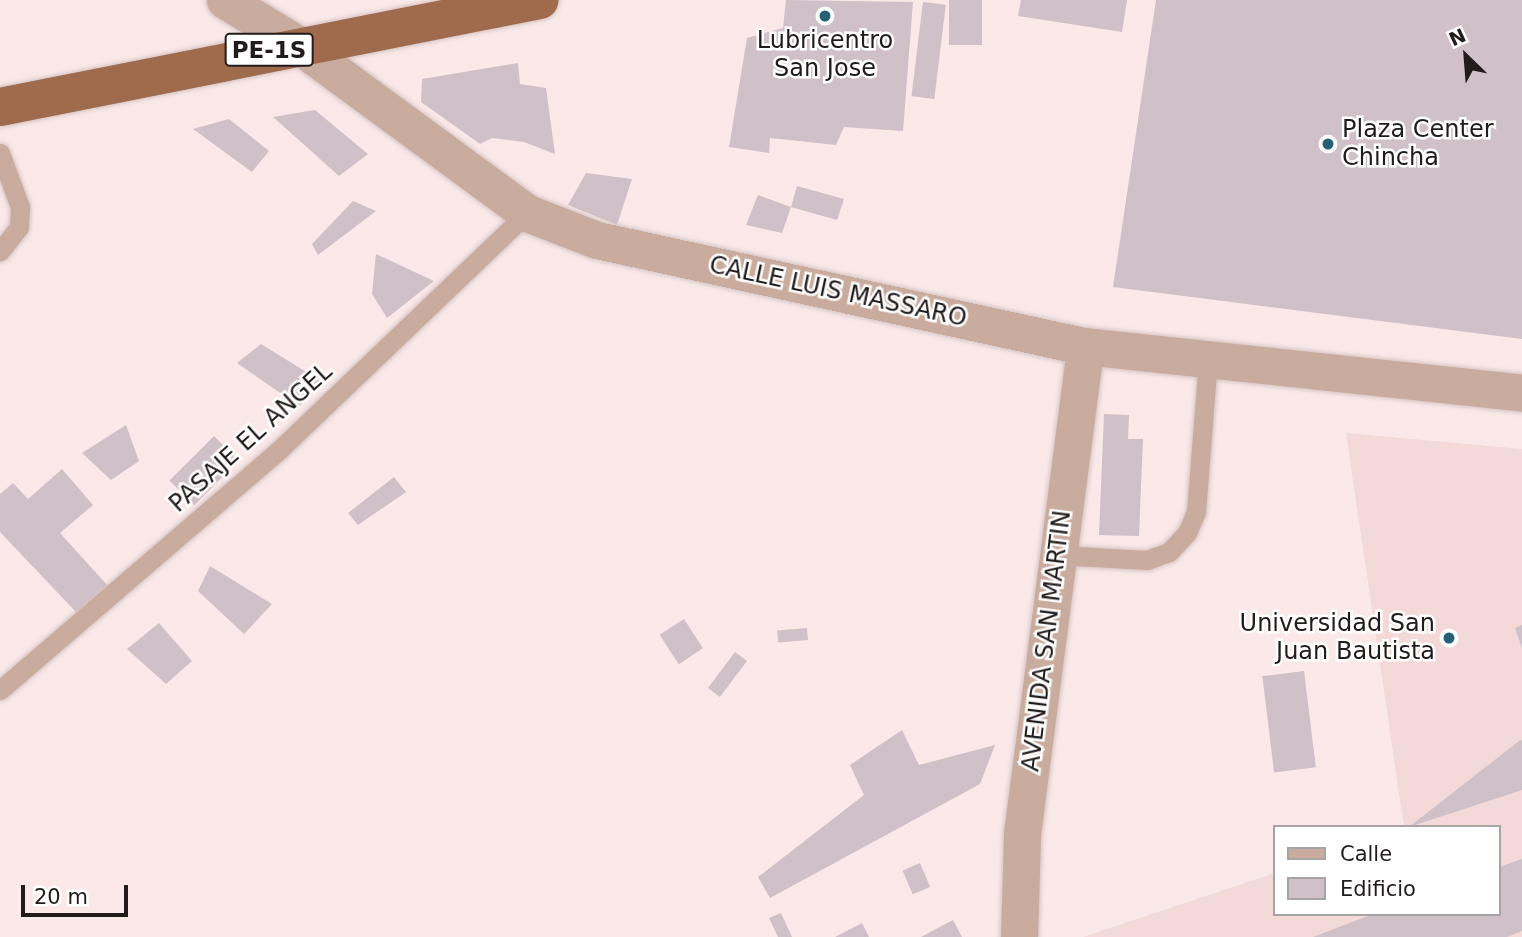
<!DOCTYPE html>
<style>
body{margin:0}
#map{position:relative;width:1522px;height:937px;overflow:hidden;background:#fbe9e9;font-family:"DejaVu Sans",sans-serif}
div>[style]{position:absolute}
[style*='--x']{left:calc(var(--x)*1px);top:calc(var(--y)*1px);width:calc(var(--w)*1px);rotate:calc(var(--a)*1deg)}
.built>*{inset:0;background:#f3d9d8}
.building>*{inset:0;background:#d0c0c7;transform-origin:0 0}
.roads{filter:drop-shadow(0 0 2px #d4c4c4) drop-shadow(0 0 2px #d4c4c4)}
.service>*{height:19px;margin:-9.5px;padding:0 9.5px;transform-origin:9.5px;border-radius:9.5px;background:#c9ac9d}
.minor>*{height:37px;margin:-18.5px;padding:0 18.5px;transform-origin:18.5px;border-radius:18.5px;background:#c9ac9d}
.trunk>*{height:38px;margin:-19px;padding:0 19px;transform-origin:19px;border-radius:19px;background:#a06a4c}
.dots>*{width:19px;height:19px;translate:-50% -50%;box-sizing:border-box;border:4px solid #fff;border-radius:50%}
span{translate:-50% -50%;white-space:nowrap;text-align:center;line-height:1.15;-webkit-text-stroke:5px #fff;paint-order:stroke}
.shield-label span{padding:2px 5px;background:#fff;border:2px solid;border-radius:5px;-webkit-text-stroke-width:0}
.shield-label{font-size:23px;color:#211b1b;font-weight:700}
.poi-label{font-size:24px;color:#211b1b}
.left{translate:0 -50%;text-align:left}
.right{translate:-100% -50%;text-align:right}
.street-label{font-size:24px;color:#211b1b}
.legend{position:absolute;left:1273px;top:825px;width:228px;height:91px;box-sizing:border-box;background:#fff;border:2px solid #a6a4a4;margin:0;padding:9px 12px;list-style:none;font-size:21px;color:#211b1b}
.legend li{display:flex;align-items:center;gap:14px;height:35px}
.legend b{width:35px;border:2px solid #a6a4a4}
.north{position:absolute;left:1431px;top:21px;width:70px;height:70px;-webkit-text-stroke:5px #fff;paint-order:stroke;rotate:335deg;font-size:19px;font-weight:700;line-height:28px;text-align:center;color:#211b1b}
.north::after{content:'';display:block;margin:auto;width:24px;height:32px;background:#211b1b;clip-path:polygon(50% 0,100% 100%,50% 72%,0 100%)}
.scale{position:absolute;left:21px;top:885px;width:107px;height:32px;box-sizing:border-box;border:4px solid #211b1b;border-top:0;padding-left:9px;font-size:21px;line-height:24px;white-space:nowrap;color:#211b1b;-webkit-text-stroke:5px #fff;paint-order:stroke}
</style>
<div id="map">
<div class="built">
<i style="clip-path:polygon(1346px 433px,1522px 449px,1522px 937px,1083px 937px,1275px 873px,1275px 914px,1499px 914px,1499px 827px,1404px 827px)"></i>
</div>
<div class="building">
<i style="clip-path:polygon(786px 0,913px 2px,903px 131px,844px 127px,836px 145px,770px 138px,769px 153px,729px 147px,747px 38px,783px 28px)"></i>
<i style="left:949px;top:0;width:33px;height:45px"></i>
<i style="clip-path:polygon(1021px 0,1127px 0,1122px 32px,1018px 16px)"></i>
<i style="clip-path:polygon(1156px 0,1522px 0,1522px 339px,1113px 287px)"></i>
<i style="left:923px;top:2px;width:23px;height:95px;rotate:7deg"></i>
<i style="clip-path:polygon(518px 63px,520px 84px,546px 88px,555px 154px,524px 142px,492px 138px,480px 144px,421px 102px,422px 79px)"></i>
<i style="clip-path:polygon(315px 110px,368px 154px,339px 176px,273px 117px)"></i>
<i style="clip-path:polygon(229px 119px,269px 151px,252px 172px,193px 129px)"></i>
<i style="clip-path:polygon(586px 173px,632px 179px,617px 225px,568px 205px)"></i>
<i style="clip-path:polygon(797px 186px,844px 199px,837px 220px,791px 207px,782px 233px,746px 225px,758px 195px,791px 207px)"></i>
<i style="clip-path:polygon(353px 201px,376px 211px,318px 255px,312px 244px)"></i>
<i style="clip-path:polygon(376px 254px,434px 281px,387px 318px,372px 294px)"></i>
<i style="clip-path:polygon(261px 344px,324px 383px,299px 406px,237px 363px)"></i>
<i style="clip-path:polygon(1104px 414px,1129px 415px,1128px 439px,1143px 439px,1139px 536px,1099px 535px)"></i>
<i style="clip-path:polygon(126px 425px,139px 461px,111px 480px,82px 453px)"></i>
<i style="left:214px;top:436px;width:35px;height:63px;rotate:45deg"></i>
<i style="clip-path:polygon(62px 469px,93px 505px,60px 533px,108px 586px,77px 613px,0 532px,0 494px,13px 483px,28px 499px)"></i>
<i style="clip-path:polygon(394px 477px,406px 492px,358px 525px,348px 513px)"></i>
<i style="clip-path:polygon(210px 566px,272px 604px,244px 634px,198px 591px)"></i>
<i style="left:684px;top:619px;width:35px;height:29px;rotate:57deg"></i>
<i style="clip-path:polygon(159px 623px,192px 661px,166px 684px,127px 649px)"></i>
<i style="clip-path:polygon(1522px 625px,1522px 648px,1515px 628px)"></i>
<i style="left:807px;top:628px;width:12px;height:30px;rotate:85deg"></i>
<i style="left:735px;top:652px;width:15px;height:45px;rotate:37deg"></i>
<i style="left:1304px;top:671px;width:97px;height:42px;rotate:83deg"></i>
<i style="clip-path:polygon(902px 730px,919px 765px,995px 745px,980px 784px,770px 898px,758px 877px,864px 795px,850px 765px)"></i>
<i style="clip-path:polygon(1522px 740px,1522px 790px,1409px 827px,1519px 741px)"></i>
<i style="clip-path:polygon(1522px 859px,1522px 931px,1507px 937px,1313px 937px,1373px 914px,1499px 914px,1499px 867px)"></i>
<i style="left:920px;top:863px;width:26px;height:19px;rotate:67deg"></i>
<i style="clip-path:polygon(781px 913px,792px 937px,778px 937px,769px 918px)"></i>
<i style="clip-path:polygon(953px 920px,962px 937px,921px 937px)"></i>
<i style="clip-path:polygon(862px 923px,869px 937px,835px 937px)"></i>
</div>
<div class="roads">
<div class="service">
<i style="--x:0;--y:153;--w:58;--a:69.7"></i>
<i style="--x:20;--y:207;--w:20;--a:93"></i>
<i style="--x:19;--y:227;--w:31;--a:128"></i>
<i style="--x:1058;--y:555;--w:89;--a:3.2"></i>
<i style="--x:1147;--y:560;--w:23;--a:-20"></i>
<i style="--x:1169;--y:552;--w:26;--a:-47"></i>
<i style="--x:1187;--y:533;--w:23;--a:-67"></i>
<i style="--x:1196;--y:512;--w:153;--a:-85.5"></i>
<i style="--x:0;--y:690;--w:369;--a:-40.7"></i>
<i style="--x:280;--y:449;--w:342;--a:-43.7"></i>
</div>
<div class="minor">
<i style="--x:225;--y:0;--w:84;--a:31.4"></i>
<i style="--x:297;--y:44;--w:285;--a:36.3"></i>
<i style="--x:527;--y:213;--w:75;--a:21.1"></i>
<i style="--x:597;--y:240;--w:499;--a:12.3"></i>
<i style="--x:1085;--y:346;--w:440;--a:6.1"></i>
<i style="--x:1019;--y:937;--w:103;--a:-88.3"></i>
<i style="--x:1022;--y:834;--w:492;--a:-82.6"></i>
</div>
<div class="trunk">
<i style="--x:0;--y:107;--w:550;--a:-11.21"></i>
</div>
</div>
<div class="dots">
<i style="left:825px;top:16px;background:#256079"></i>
<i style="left:1328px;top:144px;background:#256079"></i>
<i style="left:1449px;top:638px;background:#256079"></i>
</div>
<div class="shield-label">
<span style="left:269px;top:50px">PE-1S</span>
</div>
<div class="poi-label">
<span style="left:825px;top:55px">Lubricentro<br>San Jose</span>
<span class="left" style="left:1342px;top:144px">Plaza Center<br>Chincha</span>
<span class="right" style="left:1435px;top:638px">Universidad San<br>Juan Bautista</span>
</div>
<div class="street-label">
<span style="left:838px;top:292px;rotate:12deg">CALLE LUIS MASSARO</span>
<span style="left:251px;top:438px;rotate:-42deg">PASAJE EL ANGEL</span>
<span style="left:1047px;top:641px;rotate:-83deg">AVENIDA SAN MARTIN</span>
</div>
<ul class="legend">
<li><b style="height:9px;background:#c9ac9d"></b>Calle</li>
<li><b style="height:19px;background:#d0c0c7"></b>Edificio</li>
</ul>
<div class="north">N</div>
<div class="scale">20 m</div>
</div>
